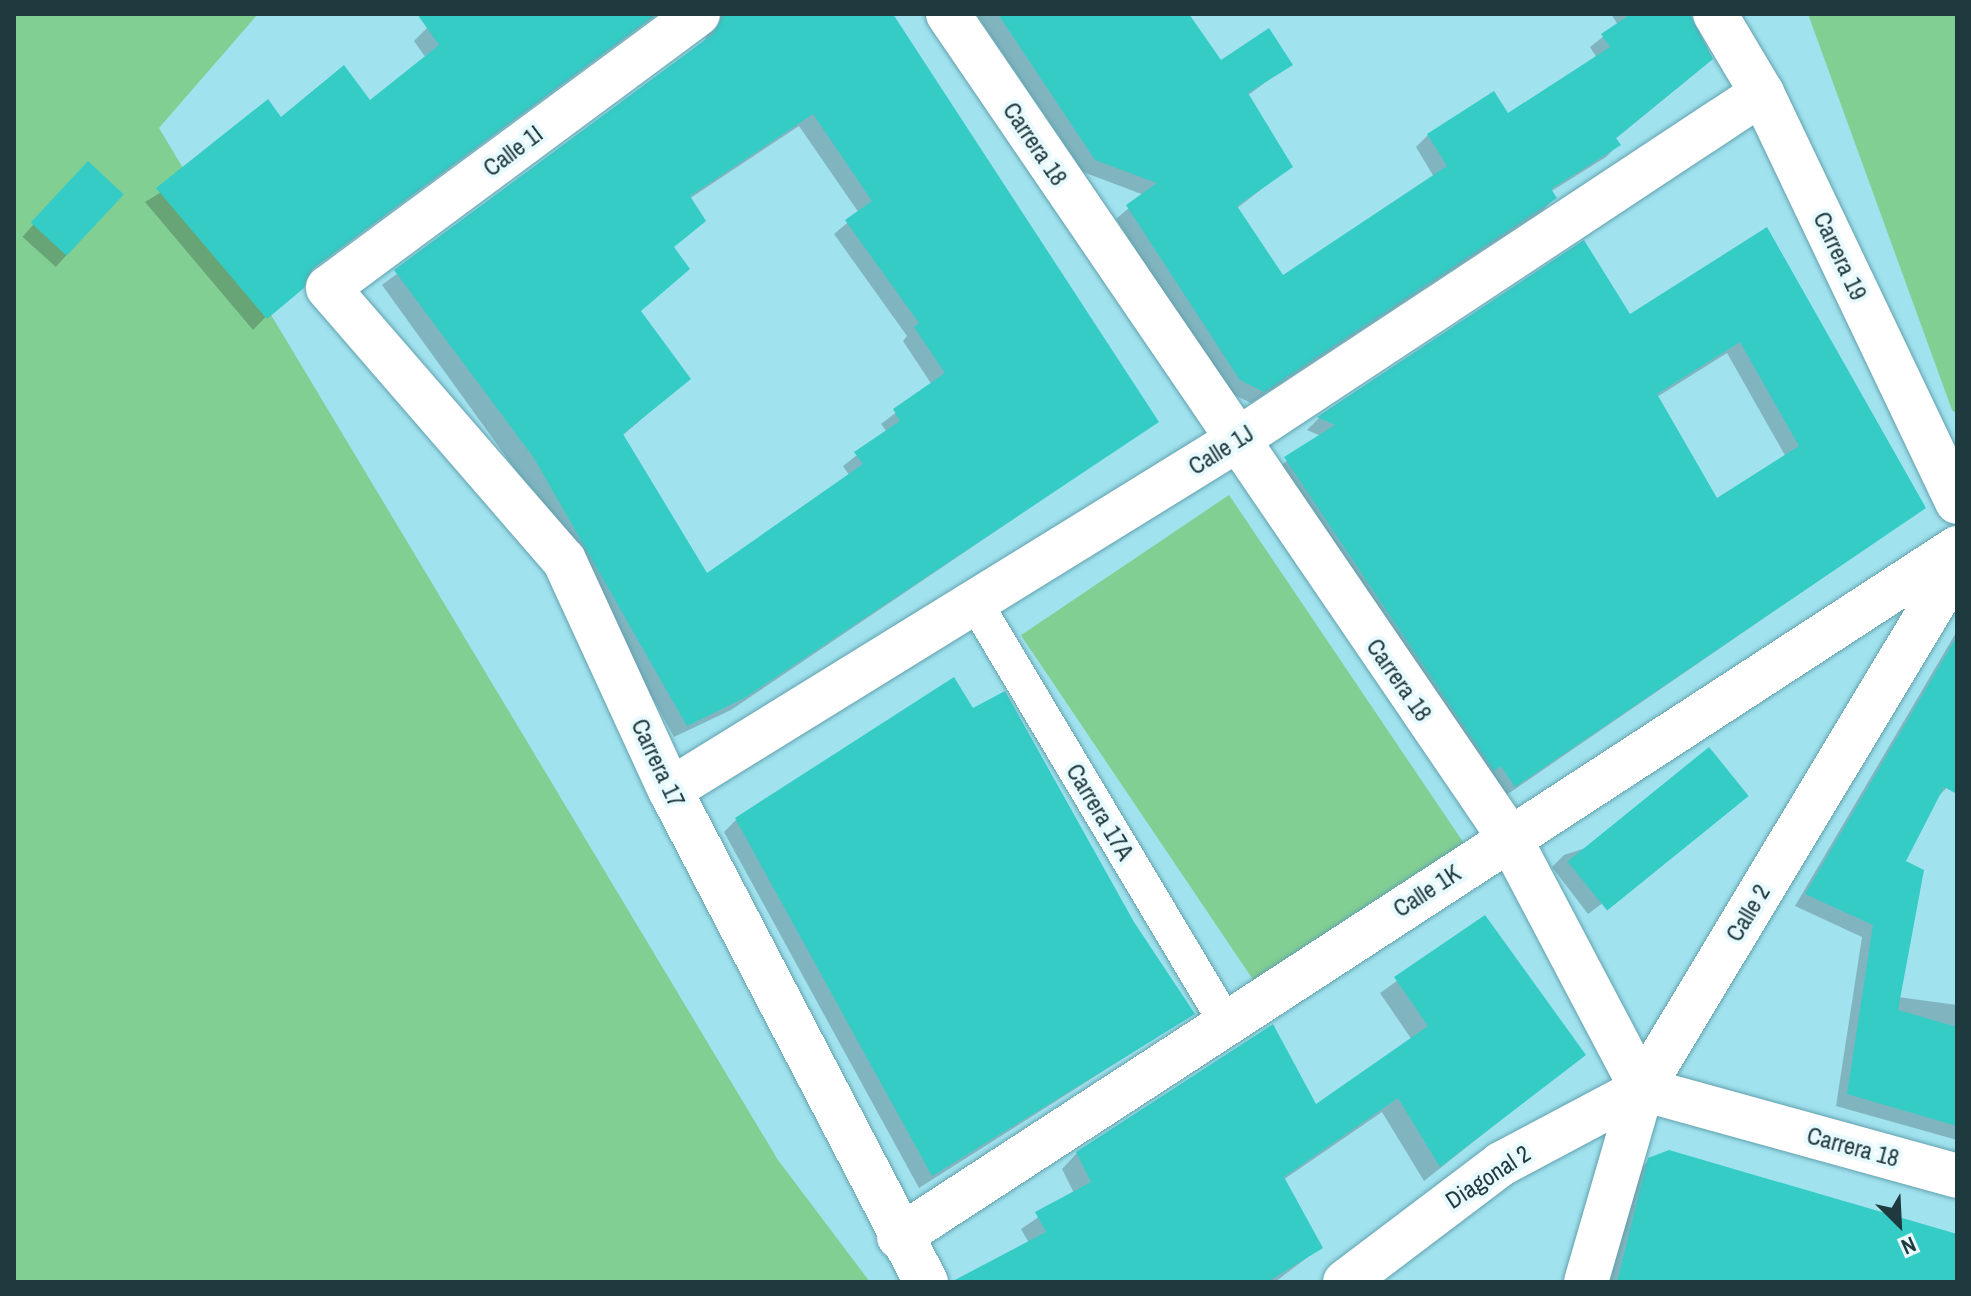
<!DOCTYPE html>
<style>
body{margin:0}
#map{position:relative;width:1971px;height:1296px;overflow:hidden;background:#a1e2ef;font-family:"Archivo Narrow",sans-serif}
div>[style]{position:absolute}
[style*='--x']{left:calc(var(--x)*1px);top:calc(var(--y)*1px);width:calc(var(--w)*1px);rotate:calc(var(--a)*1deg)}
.green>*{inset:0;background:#82cf94;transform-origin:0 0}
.shadow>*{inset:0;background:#0003;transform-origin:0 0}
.building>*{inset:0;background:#35ccc6;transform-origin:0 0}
.roads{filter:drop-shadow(0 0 2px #61a1ad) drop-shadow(0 0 2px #61a1ad)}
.pedestrian>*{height:34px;margin:-17px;padding:0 17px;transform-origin:17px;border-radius:17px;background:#fff}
.minor>*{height:44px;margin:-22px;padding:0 22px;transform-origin:22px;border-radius:22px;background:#fff}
span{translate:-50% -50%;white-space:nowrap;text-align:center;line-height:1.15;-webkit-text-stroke:8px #e8fafe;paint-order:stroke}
.street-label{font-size:24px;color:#1f3a3f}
.frame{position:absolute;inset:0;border:16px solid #1f3a3f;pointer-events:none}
.north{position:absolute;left:1859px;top:1184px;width:80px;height:80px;-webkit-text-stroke:6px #e8fafe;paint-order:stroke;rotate:156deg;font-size:22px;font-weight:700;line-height:32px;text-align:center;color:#1f3a3f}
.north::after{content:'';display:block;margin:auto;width:28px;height:36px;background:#1f3a3f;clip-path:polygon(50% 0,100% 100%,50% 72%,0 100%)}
</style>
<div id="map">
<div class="green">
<i style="clip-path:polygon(14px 14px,258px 14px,159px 128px,778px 1160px,870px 1282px,14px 1282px)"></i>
<i style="clip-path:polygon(1808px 14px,1957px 14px,1957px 414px,1952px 410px)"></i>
<i style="left:1229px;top:495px;width:437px;height:251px;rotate:56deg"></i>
</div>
<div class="shadow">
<i style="clip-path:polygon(441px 14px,658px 14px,309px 272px,253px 330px,145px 202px,281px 119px,370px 103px,426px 58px,414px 41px)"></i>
<i style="clip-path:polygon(evenodd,706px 14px,885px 14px,1157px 422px,731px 710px,674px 737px,564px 537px,382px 285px,703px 44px,711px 26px,706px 14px,799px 126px,859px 213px,834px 234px,907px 336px,903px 341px,932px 385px,881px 424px,887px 432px,843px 466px,849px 475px,706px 576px,622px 436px,688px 379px,639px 312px,689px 199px,799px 126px)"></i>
<i style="clip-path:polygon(976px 14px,1187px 14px,1220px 63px,1290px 64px,1247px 96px,1290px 167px,1236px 209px,1282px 278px,1434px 177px,1416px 147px,1428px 135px,1507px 116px,1597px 58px,1590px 47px,1618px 25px,1611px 14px,1686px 14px,1698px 71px,1614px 140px,1618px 145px,1606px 157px,1550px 192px,1555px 198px,1543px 210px,1251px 403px,1228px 392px,1116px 219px,1144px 195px,1083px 172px)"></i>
<i style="left:88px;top:164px;width:45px;height:98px;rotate:42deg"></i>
<i style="clip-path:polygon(evenodd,1766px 230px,1924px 508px,1502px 798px,1273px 471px,1321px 436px,1307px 430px,1319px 418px,1584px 243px,1630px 317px,1766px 230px,1727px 353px,1786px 457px,1716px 501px,1657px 397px,1727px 353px)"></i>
<i style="clip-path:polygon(1957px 631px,1957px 777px,1935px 800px,1903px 862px,1898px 997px,1957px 1005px,1957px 1140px,1836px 1106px,1862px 937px,1795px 906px)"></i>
<i style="clip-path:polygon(973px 711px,1193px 1014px,919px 1188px,724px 832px,736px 820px)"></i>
<i style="clip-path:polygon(1746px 796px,1588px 914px,1552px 867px,1564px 855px)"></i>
<i style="clip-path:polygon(1485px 918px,1584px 1054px,1424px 1181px,1382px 1112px,1283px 1180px,1321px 1247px,1275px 1282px,966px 1282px,1029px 1243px,1021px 1229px,1074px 1193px,1062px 1169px,1077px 1153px,1315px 1107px,1412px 1040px,1380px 993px)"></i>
<i style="clip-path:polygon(1649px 1160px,1957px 1239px,1957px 1282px,1608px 1282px,1637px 1172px)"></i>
</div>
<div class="building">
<i style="clip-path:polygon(417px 14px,656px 14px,313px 268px,304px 288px,267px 319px,156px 188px,268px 99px,281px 117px,344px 65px,370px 100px,439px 45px)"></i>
<i style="clip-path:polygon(evenodd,723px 14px,893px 14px,1159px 422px,746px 697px,687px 726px,534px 458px,394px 270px,713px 34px,723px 14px,813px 114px,872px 201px,845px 220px,919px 323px,914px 327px,945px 373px,893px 409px,900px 421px,854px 452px,863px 464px,707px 573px,623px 434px,691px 379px,641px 311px,690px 269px,674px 247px,706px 221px,690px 196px,813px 114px)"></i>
<i style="clip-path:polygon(998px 14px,1189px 14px,1221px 60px,1269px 28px,1293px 65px,1248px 93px,1293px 167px,1237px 206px,1283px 275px,1447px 166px,1427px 134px,1494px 91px,1508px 113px,1610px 47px,1601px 34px,1631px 14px,1690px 14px,1713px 59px,1616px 138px,1621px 145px,1551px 189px,1557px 198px,1264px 392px,1240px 380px,1126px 205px,1157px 183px,1095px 160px)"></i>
<i style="left:88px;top:161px;width:49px;height:84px;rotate:43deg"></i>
<i style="clip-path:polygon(evenodd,1767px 227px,1926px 508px,1515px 787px,1501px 766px,1494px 771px,1284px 457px,1335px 425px,1317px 417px,1584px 240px,1630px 314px,1767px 227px,1740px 342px,1799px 446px,1717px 498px,1657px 394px,1740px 342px)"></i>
<i style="clip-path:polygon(1957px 636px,1957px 794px,1944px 787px,1906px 861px,1924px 870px,1898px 1010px,1957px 1027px,1957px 1126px,1847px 1094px,1873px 925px,1805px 894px)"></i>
<i style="clip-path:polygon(954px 677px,973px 708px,1005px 691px,1134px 922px,1195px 1014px,932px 1176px,735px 818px)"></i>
<i style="left:1709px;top:747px;width:63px;height:182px;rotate:51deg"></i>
<i style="clip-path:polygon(1485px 915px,1586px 1055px,1440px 1167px,1398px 1098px,1284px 1177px,1323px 1248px,1267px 1282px,951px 1282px,1046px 1232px,1035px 1212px,1091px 1182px,1076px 1152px,1273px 1024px,1316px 1104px,1428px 1026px,1394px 977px)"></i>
<i style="clip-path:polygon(1669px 1150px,1957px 1234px,1957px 1282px,1617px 1282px,1648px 1158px)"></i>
</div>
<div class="roads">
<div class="pedestrian">
<i style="--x:975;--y:602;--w:490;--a:59.2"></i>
</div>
<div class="minor">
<i style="--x:698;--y:14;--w:460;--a:143.5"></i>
<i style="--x:328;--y:288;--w:360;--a:49.1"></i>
<i style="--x:564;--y:560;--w:253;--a:65.3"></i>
<i style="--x:670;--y:790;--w:555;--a:62.51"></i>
<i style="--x:948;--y:14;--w:996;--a:55.72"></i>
<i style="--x:1509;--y:837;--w:285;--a:62.2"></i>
<i style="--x:1642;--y:1089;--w:327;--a:15.4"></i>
<i style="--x:1715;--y:14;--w:92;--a:59.3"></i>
<i style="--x:1762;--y:93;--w:453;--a:64.5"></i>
<i style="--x:670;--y:790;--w:663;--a:-31.68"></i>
<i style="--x:1234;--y:442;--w:633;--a:-33.46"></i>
<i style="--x:899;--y:1237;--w:1263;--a:-33.07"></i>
<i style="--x:1345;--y:1282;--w:196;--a:-37.1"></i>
<i style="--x:1501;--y:1164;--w:160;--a:-28"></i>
<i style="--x:1586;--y:1282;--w:201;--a:-73.8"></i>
<i style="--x:1642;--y:1089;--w:611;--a:-58.99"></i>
</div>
</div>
<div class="street-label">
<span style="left:1035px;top:144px;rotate:56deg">Carrera 18</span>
<span style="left:513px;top:151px;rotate:-37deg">Calle 1I</span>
<span style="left:1840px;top:256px;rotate:65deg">Carrera 19</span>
<span style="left:1221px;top:450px;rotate:-32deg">Calle 1J</span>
<span style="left:1399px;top:680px;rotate:55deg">Carrera 18</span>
<span style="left:658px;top:763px;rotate:65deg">Carrera 17</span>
<span style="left:1100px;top:812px;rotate:59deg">Carrera 17A</span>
<span style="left:1427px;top:891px;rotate:-33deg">Calle 1K</span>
<span style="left:1748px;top:913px;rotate:-59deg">Calle 2</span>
<span style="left:1853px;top:1147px;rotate:15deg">Carrera 18</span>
<span style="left:1488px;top:1177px;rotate:-33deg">Diagonal 2</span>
</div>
<div class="frame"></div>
<div class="north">N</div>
</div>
